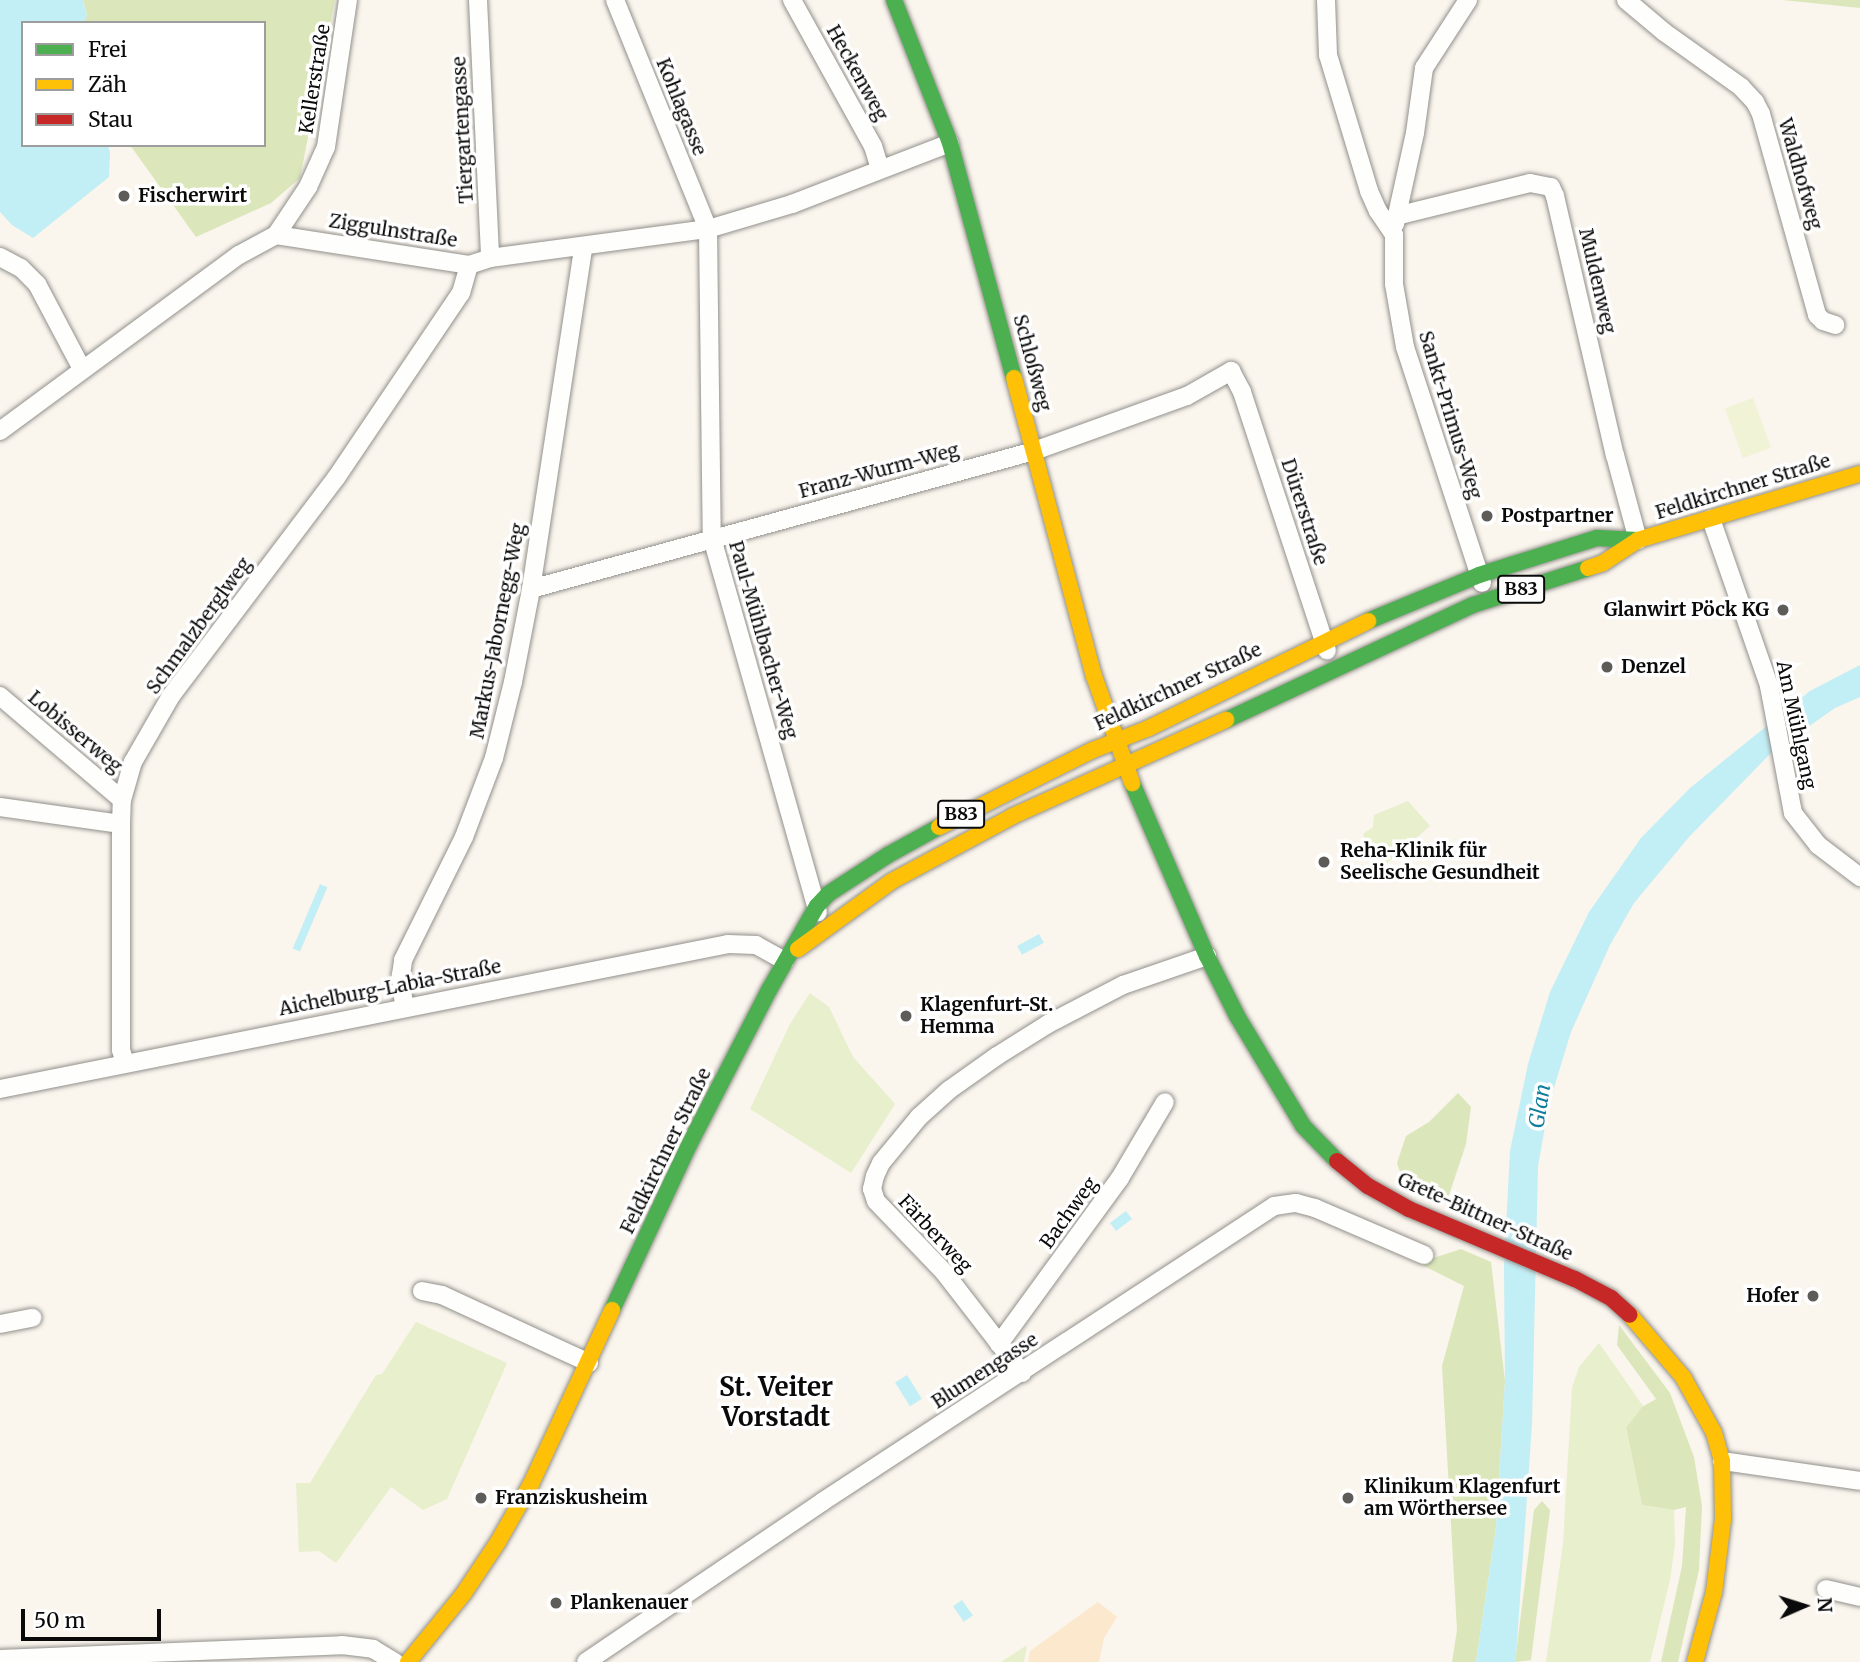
<!DOCTYPE html>
<meta charset="utf-8">
<style>
body{margin:0}
#map{position:relative;width:1860px;height:1662px;overflow:hidden;background:#faf5ed;font-family:Merriweather,serif}
div>[style]{position:absolute}
[style*='--x']{left:calc(var(--x)*1px);top:calc(var(--y)*1px);width:calc(var(--w)*1px);rotate:calc(var(--a)*1deg)}
.green>*{inset:0;background:#e8efcc}
.forest>*{inset:0;background:#dbe7ba}
.sand>*{inset:0;background:#fce8cd}
.pitch>*{inset:0;background:#f1f3d6;transform-origin:0 0}
.water>*{inset:0;background:#c2eef5;transform-origin:0 0}
.roads{filter:drop-shadow(0 0 2px #92908c) drop-shadow(0 0 2px #92908c)}
.street>*{height:18px;margin:-9px;padding:0 9px;transform-origin:9px;border-radius:9px;background:#fefefc}
.fast>*{height:16px;margin:-8px;padding:0 8px;transform-origin:8px;border-radius:8px;background:#4caf50}
.slow>*{height:16px;margin:-8px;padding:0 8px;transform-origin:8px;border-radius:8px;background:#ffc107}
.jam>*{height:16px;margin:-8px;padding:0 8px;transform-origin:8px;border-radius:8px;background:#c62828}
.dots>*{width:19px;height:19px;translate:-50% -50%;box-sizing:border-box;border:4px solid #fff;border-radius:50%}
span{translate:-50% -50%;white-space:nowrap;text-align:center;line-height:1.15;-webkit-text-stroke:7px #fff;paint-order:stroke}
.shield-label span{padding:2px 5px;background:#fff;border:2px solid;border-radius:5px;-webkit-text-stroke-width:0}
.shield-label{font-size:18px;color:#0a0a0a;font-weight:700}
.street-label{font-size:19px;color:#0a0a0a}
.poi-label{font-size:19px;color:#0a0a0a;font-weight:700}
.left{translate:0 -50%;text-align:left}
.right{translate:-100% -50%;text-align:right}
.water-label{font-size:21px;color:#117d9f;font-style:italic}
.district-label{font-size:26px;color:#0a0a0a;font-weight:700}
.legend{position:absolute;left:21px;top:21px;width:245px;height:126px;box-sizing:border-box;background:#fff;border:2px solid #9d9d9d;margin:0;padding:9px 12px;list-style:none;font-size:21px;color:#0a0a0a}
.legend li{display:flex;align-items:center;gap:14px;height:35px}
.legend b{width:35px;border:2px solid #9d9d9d}
.north{position:absolute;left:1769px;top:1571px;width:70px;height:70px;-webkit-text-stroke:5px #fff;paint-order:stroke;rotate:87deg;font-size:19px;font-weight:700;line-height:28px;text-align:center;color:#0a0a0a}
.north::after{content:'';display:block;margin:auto;width:24px;height:32px;background:#0a0a0a;clip-path:polygon(50% 0,100% 100%,50% 72%,0 100%)}
.scale{position:absolute;left:21px;top:1609px;width:140px;height:32px;box-sizing:border-box;border:4px solid #0a0a0a;border-top:0;padding-left:9px;font-size:21px;line-height:24px;white-space:nowrap;color:#0a0a0a;-webkit-text-stroke:5px #fff;paint-order:stroke}
</style>
<div id="map">
<div class="green">
<i style="clip-path:polygon(1408px 801px,1430px 826px,1379px 870px,1363px 834px,1373px 827px,1374px 815px)"></i>
<i style="clip-path:polygon(810px 993px,829px 1007px,853px 1057px,895px 1104px,851px 1173px,750px 1109px,790px 1024px)"></i>
<i style="clip-path:polygon(416px 1322px,507px 1363px,447px 1499px,423px 1510px,391px 1487px,336px 1563px,319px 1551px,299px 1552px,296px 1483px,310px 1483px,376px 1375px,382px 1374px)"></i>
<i style="clip-path:polygon(1599px 1343px,1643px 1406px,1626px 1429px,1642px 1505px,1674px 1510px,1675px 1544px,1670px 1580px,1650px 1662px,1546px 1662px,1563px 1544px,1572px 1388px,1579px 1367px)"></i>
<i style="clip-path:polygon(1027px 1645px,1024px 1662px,1001px 1662px)"></i>
</div>
<div class="forest">
<i style="clip-path:polygon(83px 0,335px 0,300px 178px,271px 203px,196px 237px,130px 145px,264px 145px,264px 23px,83px 23px,87px 15px)"></i>
<i style="clip-path:polygon(1783px 0,1860px 0,1860px 8px)"></i>
<i style="clip-path:polygon(1458px 1093px,1471px 1107px,1466px 1144px,1446px 1204px,1405px 1187px,1397px 1163px,1406px 1136px,1429px 1122px)"></i>
<i style="clip-path:polygon(1461px 1249px,1491px 1262px,1505px 1381px,1496px 1527px,1476px 1662px,1452px 1662px,1457px 1630px,1442px 1366px,1464px 1286px,1418px 1263px)"></i>
<i style="clip-path:polygon(1619px 1325px,1670px 1393px,1694px 1457px,1702px 1506px,1699px 1570px,1678px 1662px,1661px 1662px,1682px 1566px,1686px 1507px,1674px 1510px,1642px 1505px,1626px 1428px,1642px 1407px,1656px 1399px,1617px 1345px)"></i>
<i style="clip-path:polygon(1542px 1501px,1550px 1510px,1531px 1660px,1515px 1662px,1534px 1510px)"></i>
</div>
<div class="sand">
<i style="clip-path:polygon(1098px 1602px,1117px 1617px,1104px 1638px,1099px 1662px,1028px 1662px,1030px 1651px)"></i>
</div>
<div class="pitch">
<i style="left:1753px;top:398px;width:53px;height:30px;rotate:70deg"></i>
</div>
<div class="water">
<i style="clip-path:polygon(0 0,83px 0,87px 16px,83px 23px,23px 23px,23px 145px,108px 145px,110px 152px,109px 177px,33px 238px,12px 225px,0 212px)"></i>
<i style="clip-path:polygon(1860px 665px,1860px 697px,1835px 708px,1771px 753px,1689px 837px,1634px 903px,1610px 945px,1571px 1032px,1549px 1104px,1538px 1166px,1532px 1424px,1516px 1657px,1515px 1662px,1476px 1662px,1496px 1527px,1505px 1381px,1504px 1266px,1510px 1151px,1528px 1064px,1550px 992px,1589px 912px,1641px 838px,1690px 788px,1810px 691px)"></i>
<i style="left:320px;top:884px;width:8px;height:70px;rotate:23deg"></i>
<i style="left:1039px;top:934px;width:10px;height:25px;rotate:61deg"></i>
<i style="left:1126px;top:1211px;width:10px;height:20px;rotate:53deg"></i>
<i style="left:907px;top:1375px;width:28px;height:14px;rotate:58deg"></i>
<i style="left:962px;top:1600px;width:19px;height:11px;rotate:55deg"></i>
</div>
<div class="roads">
<div class="street">
<i style="--x:478;--y:0;--w:258;--a:87.3"></i>
<i style="--x:615;--y:0;--w:247;--a:67.9"></i>
<i style="--x:708;--y:229;--w:309;--a:89.3"></i>
<i style="--x:712;--y:538;--w:389;--a:74.2"></i>
<i style="--x:792;--y:0;--w:167;--a:61"></i>
<i style="--x:873;--y:146;--w:24;--a:73"></i>
<i style="--x:1326;--y:0;--w:55;--a:87.9"></i>
<i style="--x:1328;--y:55;--w:142;--a:73.2"></i>
<i style="--x:1369;--y:191;--w:22;--a:66"></i>
<i style="--x:1378;--y:211;--w:29;--a:56"></i>
<i style="--x:1394;--y:235;--w:49;--a:90"></i>
<i style="--x:1394;--y:284;--w:64;--a:80.1"></i>
<i style="--x:1405;--y:347;--w:248;--a:71.9"></i>
<i style="--x:1626;--y:0;--w:50;--a:40.1"></i>
<i style="--x:1664;--y:32;--w:95;--a:35.5"></i>
<i style="--x:1741;--y:87;--w:21;--a:47"></i>
<i style="--x:1755;--y:102;--w:13;--a:63"></i>
<i style="--x:1761;--y:114;--w:209;--a:74.4"></i>
<i style="--x:1817;--y:315;--w:8;--a:45"></i>
<i style="--x:1823;--y:321;--w:13;--a:18"></i>
<i style="--x:1396;--y:216;--w:138;--a:-13.8"></i>
<i style="--x:1530;--y:183;--w:21;--a:11"></i>
<i style="--x:1551;--y:187;--w:10;--a:66"></i>
<i style="--x:1555;--y:196;--w:266;--a:77"></i>
<i style="--x:1615;--y:455;--w:88;--a:74.9"></i>
<i style="--x:1395;--y:224;--w:93;--a:-77.6"></i>
<i style="--x:1415;--y:133;--w:66;--a:-82.1"></i>
<i style="--x:1424;--y:68;--w:81;--a:-57.1"></i>
<i style="--x:276;--y:235;--w:58;--a:-56.3"></i>
<i style="--x:308;--y:187;--w:44;--a:-65.8"></i>
<i style="--x:326;--y:147;--w:149;--a:-81.5"></i>
<i style="--x:0;--y:257;--w:24;--a:28"></i>
<i style="--x:21;--y:268;--w:23;--a:45"></i>
<i style="--x:37;--y:284;--w:96;--a:62.1"></i>
<i style="--x:0;--y:431;--w:297;--a:-36.4"></i>
<i style="--x:239;--y:255;--w:42;--a:-28.4"></i>
<i style="--x:276;--y:235;--w:195;--a:8.8"></i>
<i style="--x:469;--y:265;--w:22;--a:-18"></i>
<i style="--x:490;--y:258;--w:220;--a:-7.6"></i>
<i style="--x:708;--y:229;--w:88;--a:-16.6"></i>
<i style="--x:792;--y:204;--w:169;--a:-21.1"></i>
<i style="--x:1711;--y:519;--w:177;--a:70.8"></i>
<i style="--x:1769;--y:686;--w:129;--a:79.3"></i>
<i style="--x:1793;--y:813;--w:41;--a:52"></i>
<i style="--x:1818;--y:845;--w:53;--a:37.3"></i>
<i style="--x:531;--y:589;--w:522;--a:-15.34"></i>
<i style="--x:1034;--y:451;--w:163;--a:-19.8"></i>
<i style="--x:1187;--y:396;--w:51;--a:-29.6"></i>
<i style="--x:1231;--y:371;--w:24;--a:62"></i>
<i style="--x:1242;--y:392;--w:272;--a:71.8"></i>
<i style="--x:0;--y:696;--w:160;--a:40.4"></i>
<i style="--x:0;--y:807;--w:122;--a:8"></i>
<i style="--x:404;--y:1006;--w:31;--a:-96"></i>
<i style="--x:401;--y:975;--w:15;--a:-82"></i>
<i style="--x:403;--y:960;--w:137;--a:-63.6"></i>
<i style="--x:464;--y:837;--w:85;--a:-69.2"></i>
<i style="--x:494;--y:758;--w:78;--a:-76"></i>
<i style="--x:513;--y:682;--w:95;--a:-79"></i>
<i style="--x:531;--y:589;--w:345;--a:-81.3"></i>
<i style="--x:125;--y:1063;--w:14;--a:-107"></i>
<i style="--x:121;--y:1050;--w:226;--a:-90"></i>
<i style="--x:121;--y:824;--w:24;--a:-88"></i>
<i style="--x:122;--y:800;--w:40;--a:-74"></i>
<i style="--x:133;--y:762;--w:76;--a:-60.1"></i>
<i style="--x:171;--y:696;--w:273;--a:-52.9"></i>
<i style="--x:336;--y:478;--w:223;--a:-56"></i>
<i style="--x:461;--y:293;--w:29;--a:-74"></i>
<i style="--x:0;--y:1089;--w:742;--a:-11.26"></i>
<i style="--x:728;--y:944;--w:28;--a:2"></i>
<i style="--x:756;--y:945;--w:33;--a:29"></i>
<i style="--x:422;--y:1291;--w:20;--a:11"></i>
<i style="--x:442;--y:1295;--w:162;--a:24.8"></i>
<i style="--x:0;--y:1324;--w:33;--a:-11"></i>
<i style="--x:999;--y:1344;--w:205;--a:-53.9"></i>
<i style="--x:1120;--y:1178;--w:88;--a:-59.4"></i>
<i style="--x:1022;--y:1373;--w:128;--a:-127.7"></i>
<i style="--x:944;--y:1272;--w:98;--a:-133.8"></i>
<i style="--x:876;--y:1201;--w:13;--a:-108"></i>
<i style="--x:872;--y:1189;--w:13;--a:-77"></i>
<i style="--x:875;--y:1176;--w:14;--a:-65"></i>
<i style="--x:881;--y:1163;--w:60;--a:-50.4"></i>
<i style="--x:919;--y:1117;--w:40;--a:-42"></i>
<i style="--x:949;--y:1090;--w:59;--a:-35.3"></i>
<i style="--x:997;--y:1056;--w:60;--a:-32.1"></i>
<i style="--x:1048;--y:1024;--w:85;--a:-27.5"></i>
<i style="--x:1123;--y:985;--w:89;--a:-19"></i>
<i style="--x:1722;--y:1461;--w:139;--a:8.2"></i>
<i style="--x:1826;--y:1589;--w:35;--a:13"></i>
<i style="--x:0;--y:1659;--w:342;--a:-2.3"></i>
<i style="--x:342;--y:1645;--w:31;--a:7"></i>
<i style="--x:373;--y:1649;--w:26;--a:31"></i>
<i style="--x:586;--y:1662;--w:285;--a:-34.1"></i>
<i style="--x:822;--y:1502;--w:540;--a:-33.22"></i>
<i style="--x:1274;--y:1206;--w:22;--a:-8"></i>
<i style="--x:1296;--y:1203;--w:20;--a:15"></i>
<i style="--x:1315;--y:1208;--w:119;--a:23.3"></i>
</div>
<div class="fast">
<i style="--x:894;--y:0;--w:154;--a:68.6"></i>
<i style="--x:950;--y:143;--w:244;--a:74.8"></i>
<i style="--x:1368;--y:621;--w:120;--a:-22.5"></i>
<i style="--x:1479;--y:575;--w:124;--a:-17.4"></i>
<i style="--x:1597;--y:538;--w:41;--a:2.8"></i>
<i style="--x:1226;--y:720;--w:272;--a:-25"></i>
<i style="--x:1473;--y:605;--w:121;--a:-17.8"></i>
<i style="--x:1132;--y:783;--w:189;--a:66.6"></i>
<i style="--x:1207;--y:956;--w:67;--a:63.4"></i>
<i style="--x:1237;--y:1016;--w:128;--a:59"></i>
<i style="--x:1303;--y:1126;--w:49;--a:45.8"></i>
<i style="--x:612;--y:1310;--w:182;--a:-65"></i>
<i style="--x:689;--y:1145;--w:174;--a:-62.7"></i>
<i style="--x:769;--y:990;--w:97;--a:-60.3"></i>
<i style="--x:817;--y:906;--w:16;--a:-47"></i>
<i style="--x:828;--y:894;--w:72;--a:-33"></i>
<i style="--x:888;--y:855;--w:58;--a:-28.8"></i>
</div>
<div class="slow">
<i style="--x:1014;--y:378;--w:309;--a:75"></i>
<i style="--x:1094;--y:676;--w:114;--a:70.4"></i>
<i style="--x:1588;--y:568;--w:16;--a:-18"></i>
<i style="--x:1603;--y:563;--w:42;--a:-33.3"></i>
<i style="--x:1638;--y:540;--w:232;--a:-16.6"></i>
<i style="--x:939;--y:827;--w:172;--a:-26.6"></i>
<i style="--x:1093;--y:750;--w:60;--a:-21.4"></i>
<i style="--x:1149;--y:728;--w:244;--a:-26"></i>
<i style="--x:798;--y:949;--w:116;--a:-35.9"></i>
<i style="--x:892;--y:881;--w:137;--a:-28.2"></i>
<i style="--x:1013;--y:816;--w:234;--a:-24.3"></i>
<i style="--x:1630;--y:1315;--w:82;--a:49.5"></i>
<i style="--x:1683;--y:1377;--w:64;--a:61"></i>
<i style="--x:1714;--y:1433;--w:29;--a:74"></i>
<i style="--x:1722;--y:1461;--w:58;--a:89"></i>
<i style="--x:1723;--y:1519;--w:74;--a:97"></i>
<i style="--x:1714;--y:1592;--w:73;--a:105.2"></i>
<i style="--x:408;--y:1662;--w:89;--a:-50.9"></i>
<i style="--x:464;--y:1593;--w:61;--a:-56.3"></i>
<i style="--x:498;--y:1542;--w:67;--a:-60.4"></i>
<i style="--x:531;--y:1484;--w:192;--a:-65"></i>
</div>
<div class="jam">
<i style="--x:1337;--y:1161;--w:40;--a:39"></i>
<i style="--x:1368;--y:1186;--w:47;--a:29.3"></i>
<i style="--x:1409;--y:1209;--w:180;--a:22.9"></i>
<i style="--x:1575;--y:1279;--w:41;--a:27.8"></i>
<i style="--x:1611;--y:1298;--w:25;--a:42"></i>
</div>
</div>
<div class="dots">
<i style="left:124px;top:196px;background:#5e5c59"></i>
<i style="left:1487px;top:516px;background:#5e5c59"></i>
<i style="left:1783px;top:610px;background:#5e5c59"></i>
<i style="left:1607px;top:667px;background:#5e5c59"></i>
<i style="left:1324px;top:862px;background:#5e5c59"></i>
<i style="left:906px;top:1016px;background:#5e5c59"></i>
<i style="left:1813px;top:1296px;background:#5e5c59"></i>
<i style="left:481px;top:1498px;background:#5e5c59"></i>
<i style="left:1348px;top:1498px;background:#5e5c59"></i>
<i style="left:556px;top:1603px;background:#5e5c59"></i>
</div>
<div class="shield-label">
<span style="left:1521px;top:589px">B83</span>
<span style="left:961px;top:814px">B83</span>
</div>
<div class="street-label">
<span style="left:857px;top:73px;rotate:61deg">Heckenweg</span>
<span style="left:315px;top:79px;rotate:-81deg">Kellerstraße</span>
<span style="left:681px;top:107px;rotate:68deg">Kohlagasse</span>
<span style="left:463px;top:130px;rotate:-93deg">Tiergartengasse</span>
<span style="left:1800px;top:174px;rotate:74deg">Waldhofweg</span>
<span style="left:393px;top:231px;rotate:9deg">Ziggulnstraße</span>
<span style="left:1597px;top:281px;rotate:77deg">Muldenweg</span>
<span style="left:1032px;top:363px;rotate:75deg">Schloßweg</span>
<span style="left:1450px;top:415px;rotate:73deg">Sankt-Primus-Weg</span>
<span style="left:879px;top:471px;rotate:-15deg">Franz-Wurm-Weg</span>
<span style="left:1743px;top:487px;rotate:-17deg">Feldkirchner Straße</span>
<span style="left:1304px;top:512px;rotate:72deg">Dürerstraße</span>
<span style="left:199px;top:626px;rotate:-54deg">Schmalzberglweg</span>
<span style="left:498px;top:631px;rotate:-79deg">Markus-Jabornegg-Weg</span>
<span style="left:763px;top:640px;rotate:74deg">Paul-Mühlbacher-Weg</span>
<span style="left:1178px;top:687px;rotate:-25deg">Feldkirchner Straße</span>
<span style="left:1796px;top:725px;rotate:78deg">Am Mühlgang</span>
<span style="left:75px;top:732px;rotate:40deg">Lobisserweg</span>
<span style="left:390px;top:988px;rotate:-11deg">Aichelburg-Labia-Straße</span>
<span style="left:666px;top:1151px;rotate:-64deg">Feldkirchner Straße</span>
<span style="left:1069px;top:1213px;rotate:-54deg">Bachweg</span>
<span style="left:1485px;top:1217px;rotate:24deg">Grete-Bittner-Straße</span>
<span style="left:935px;top:1234px;rotate:47deg">Färberweg</span>
<span style="left:985px;top:1371px;rotate:-33deg">Blumengasse</span>
</div>
<div class="poi-label">
<span class="left" style="left:138px;top:196px">Fischerwirt</span>
<span class="left" style="left:1501px;top:516px">Postpartner</span>
<span class="right" style="left:1769px;top:610px">Glanwirt Pöck KG</span>
<span class="left" style="left:1621px;top:667px">Denzel</span>
<span class="left" style="left:1340px;top:862px">Reha-Klinik für<br>Seelische Gesundheit</span>
<span class="left" style="left:920px;top:1016px">Klagenfurt-St.<br>Hemma</span>
<span class="right" style="left:1799px;top:1296px">Hofer</span>
<span class="left" style="left:1364px;top:1498px">Klinikum Klagenfurt<br>am Wörthersee</span>
<span class="left" style="left:495px;top:1498px">Franziskusheim</span>
<span class="left" style="left:570px;top:1603px">Plankenauer</span>
</div>
<div class="water-label">
<span style="left:1540px;top:1106px;rotate:-81deg">Glan</span>
</div>
<div class="district-label">
<span style="left:776px;top:1402px">St. Veiter<br>Vorstadt</span>
</div>
<ul class="legend">
<li><b style="height:9px;background:#4caf50"></b>Frei</li>
<li><b style="height:9px;background:#ffc107"></b>Zäh</li>
<li><b style="height:9px;background:#c62828"></b>Stau</li>
</ul>
<div class="north">N</div>
<div class="scale">50 m</div>
</div>
